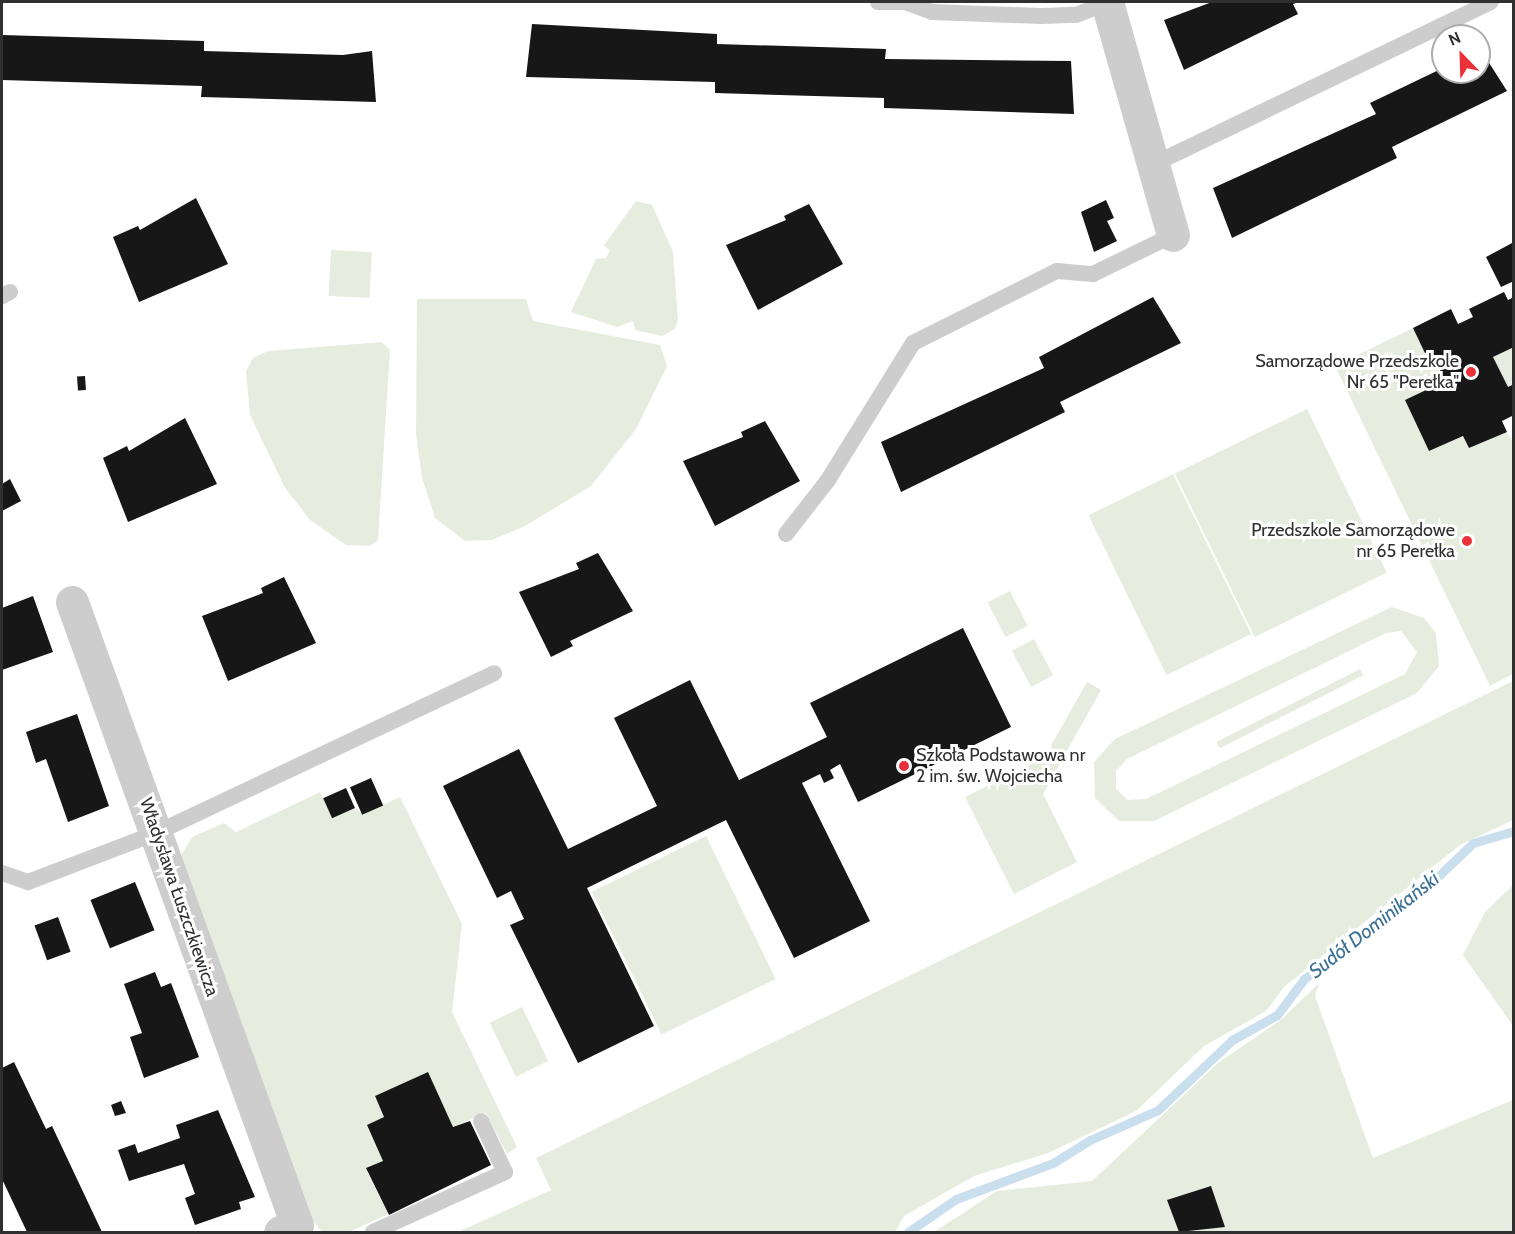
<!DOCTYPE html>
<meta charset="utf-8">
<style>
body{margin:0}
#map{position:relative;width:1515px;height:1234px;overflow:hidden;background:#fff;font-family:Cabin,sans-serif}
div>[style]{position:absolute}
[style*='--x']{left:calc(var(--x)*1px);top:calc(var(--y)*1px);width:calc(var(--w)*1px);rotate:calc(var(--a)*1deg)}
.green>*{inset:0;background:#e6edde;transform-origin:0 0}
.stream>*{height:9px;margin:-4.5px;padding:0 4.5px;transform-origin:4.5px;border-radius:4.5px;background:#cadfed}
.building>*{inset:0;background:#171717;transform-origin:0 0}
.service>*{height:16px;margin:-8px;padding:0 8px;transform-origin:8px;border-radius:8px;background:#cdcdcd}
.minor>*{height:33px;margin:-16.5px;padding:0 16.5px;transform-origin:16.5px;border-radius:16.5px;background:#cdcdcd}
.dots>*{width:16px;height:16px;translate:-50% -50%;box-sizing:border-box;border:3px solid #fff;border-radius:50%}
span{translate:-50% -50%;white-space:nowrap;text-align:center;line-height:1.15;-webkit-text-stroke:6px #fff;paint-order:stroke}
.poi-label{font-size:18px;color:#303030}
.right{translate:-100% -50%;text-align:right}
.left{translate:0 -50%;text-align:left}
.street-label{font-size:18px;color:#303030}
.water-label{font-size:20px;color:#3b7095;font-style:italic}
.frame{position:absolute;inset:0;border:3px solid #303030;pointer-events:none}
.north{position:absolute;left:1431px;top:24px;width:60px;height:60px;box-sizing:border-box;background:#fff;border:2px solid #acacac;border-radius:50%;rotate:337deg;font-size:16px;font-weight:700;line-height:24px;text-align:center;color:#303030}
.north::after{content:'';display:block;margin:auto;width:21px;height:27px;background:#ea3038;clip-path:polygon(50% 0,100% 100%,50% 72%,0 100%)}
</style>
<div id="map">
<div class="green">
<i style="clip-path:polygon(636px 201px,652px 205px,673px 252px,678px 320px,675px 329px,662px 336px,635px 330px,633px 321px,617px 327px,571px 312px,596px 259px,606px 258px,610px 251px,604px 245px)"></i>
<i style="left:331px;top:250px;width:41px;height:46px;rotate:3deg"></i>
<i style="clip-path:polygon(417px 299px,526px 299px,533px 321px,660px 345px,667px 366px,636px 429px,591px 486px,525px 526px,492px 540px,465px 541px,435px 518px,422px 478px,416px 434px)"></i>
<i style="clip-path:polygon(1413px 328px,1445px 381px,1405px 400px,1429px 451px,1463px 436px,1469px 448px,1507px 432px,1514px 445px,1513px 674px,1490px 686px,1335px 366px)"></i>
<i style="clip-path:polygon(382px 342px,390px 350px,378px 540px,370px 546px,346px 545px,310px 520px,285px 488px,250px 415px,246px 371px,253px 358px,268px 351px)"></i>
<i style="clip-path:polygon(1513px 347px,1513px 384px,1508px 387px,1493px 357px)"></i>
<i style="left:1307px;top:409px;width:182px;height:147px;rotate:64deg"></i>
<i style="left:1173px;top:474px;width:178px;height:94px;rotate:64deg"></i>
<i style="left:1010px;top:591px;width:39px;height:25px;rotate:63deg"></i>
<i style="clip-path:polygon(evenodd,1392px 607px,1424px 618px,1436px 633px,1439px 666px,1417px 693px,1154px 821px,1119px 821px,1095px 798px,1094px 762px,1115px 739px,1392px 607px,1401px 631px,1417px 652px,1405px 674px,1146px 799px,1128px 800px,1116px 789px,1116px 771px,1127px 759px,1386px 633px,1401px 631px)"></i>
<i style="left:1034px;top:639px;width:41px;height:25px;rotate:62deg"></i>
<i style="left:1360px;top:669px;width:7px;height:161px;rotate:63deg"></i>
<i style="clip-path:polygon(1513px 681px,1513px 820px,1460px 845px,1284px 987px,1266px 1011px,1204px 1046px,1136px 1111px,1048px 1153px,974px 1176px,904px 1216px,895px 1232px,458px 1232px,551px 1190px,536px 1158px)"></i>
<i style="clip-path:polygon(1087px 682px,1101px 690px,1043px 794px,1077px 862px,1014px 894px,965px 797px,1044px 758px)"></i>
<i style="clip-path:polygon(320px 792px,333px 818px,355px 808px,363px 814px,400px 797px,462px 924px,452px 1012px,517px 1147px,507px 1154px,486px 1113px,453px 1127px,427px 1072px,375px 1097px,384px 1117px,367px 1126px,383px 1161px,366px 1169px,388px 1214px,349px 1232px,322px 1232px,314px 1222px,181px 856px,192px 837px,224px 823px,236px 832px)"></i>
<i style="left:706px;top:836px;width:159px;height:127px;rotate:64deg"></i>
<i style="clip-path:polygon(1513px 885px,1513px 1026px,1463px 955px,1485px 912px)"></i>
<i style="clip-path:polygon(1319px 983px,1315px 996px,1373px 1158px,1513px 1100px,1513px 1232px,934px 1232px,997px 1191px,1092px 1181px,1218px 1063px,1282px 1019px)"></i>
<i style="left:522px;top:1007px;width:60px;height:36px;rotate:64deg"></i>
</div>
<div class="stream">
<i style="--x:908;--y:1232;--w:58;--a:-34.5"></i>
<i style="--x:956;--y:1199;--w:103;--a:-20.4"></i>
<i style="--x:1053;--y:1163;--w:44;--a:-31.9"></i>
<i style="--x:1090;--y:1140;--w:74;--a:-23.8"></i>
<i style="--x:1158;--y:1110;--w:102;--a:-43.4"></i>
<i style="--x:1232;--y:1040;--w:51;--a:-29.1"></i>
<i style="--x:1277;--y:1015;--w:45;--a:-53.1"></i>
<i style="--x:1304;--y:979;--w:159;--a:-37.1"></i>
<i style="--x:1431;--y:883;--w:58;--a:-43.6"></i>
<i style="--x:1473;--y:843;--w:43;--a:-16.3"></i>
</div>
<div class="building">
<i style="clip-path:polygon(1212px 2px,1299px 2px,1293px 4px,1298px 14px,1184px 70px,1164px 20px)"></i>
<i style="clip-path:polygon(532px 24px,717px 34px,717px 44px,886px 49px,885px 59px,1071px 61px,1074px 114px,884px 108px,884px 98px,715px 93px,715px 82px,526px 77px)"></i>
<i style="clip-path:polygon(2px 35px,204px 41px,204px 51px,343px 55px,372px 51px,376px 102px,201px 97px,202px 86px,2px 80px)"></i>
<i style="clip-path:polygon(1479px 47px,1507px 91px,1392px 147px,1397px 158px,1232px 238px,1213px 188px,1376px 114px,1370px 103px,1443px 68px,1479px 72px)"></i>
<i style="clip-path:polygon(196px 198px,228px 264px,139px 302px,113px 237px,138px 226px,140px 230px)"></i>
<i style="clip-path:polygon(1106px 200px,1114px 218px,1107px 221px,1117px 241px,1094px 252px,1081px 212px)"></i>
<i style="clip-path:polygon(809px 204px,843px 264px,758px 310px,726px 245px,786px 220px,784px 216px)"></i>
<i style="clip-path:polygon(1514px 242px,1514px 281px,1501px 287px,1486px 257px)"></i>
<i style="clip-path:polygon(1504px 292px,1508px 300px,1514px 297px,1514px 347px,1493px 357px,1508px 387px,1514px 384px,1514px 415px,1502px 421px,1507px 432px,1469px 448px,1463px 436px,1429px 451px,1405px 400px,1445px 381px,1439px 368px,1433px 370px,1413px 328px,1451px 309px,1458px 324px,1473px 317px,1469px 309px)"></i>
<i style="clip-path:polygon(1153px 297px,1181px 343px,1060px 402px,1065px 412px,901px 492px,881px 442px,1044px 368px,1039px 357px)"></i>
<i style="left:85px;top:376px;width:14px;height:8px;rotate:86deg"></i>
<i style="clip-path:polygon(185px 418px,217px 484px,128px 522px,103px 458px,127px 446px,129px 451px)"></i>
<i style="clip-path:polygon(765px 421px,800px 481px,715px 526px,683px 461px,743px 437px,741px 432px)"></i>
<i style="clip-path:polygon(10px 479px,21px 501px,2px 511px,2px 484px)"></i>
<i style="clip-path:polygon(598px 553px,633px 611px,570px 641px,573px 646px,551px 657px,519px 592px,579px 569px,576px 563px)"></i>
<i style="clip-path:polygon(284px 577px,316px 643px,228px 681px,202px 616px,263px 593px,261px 588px)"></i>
<i style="clip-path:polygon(33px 596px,53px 652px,2px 670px,2px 608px)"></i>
<i style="clip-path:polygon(963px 628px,1011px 727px,858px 802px,840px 764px,830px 770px,834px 778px,824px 783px,820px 774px,802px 783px,870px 921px,794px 958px,726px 820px,587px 888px,654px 1026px,578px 1063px,510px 925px,524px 919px,511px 891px,497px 898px,443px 786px,519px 749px,568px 849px,657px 806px,614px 718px,690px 680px,739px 780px,827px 737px,810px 703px)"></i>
<i style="clip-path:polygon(77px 714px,109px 806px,68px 822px,46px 759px,36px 763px,26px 732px)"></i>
<i style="left:371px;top:778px;width:30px;height:23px;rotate:66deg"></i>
<i style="left:346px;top:788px;width:22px;height:25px;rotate:66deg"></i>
<i style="left:135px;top:882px;width:52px;height:48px;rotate:68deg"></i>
<i style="left:58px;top:917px;width:37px;height:25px;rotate:70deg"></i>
<i style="clip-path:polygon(155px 972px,161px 987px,171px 983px,199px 1057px,144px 1078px,130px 1037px,142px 1033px,124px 984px)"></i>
<i style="clip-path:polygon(14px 1062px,46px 1129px,52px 1126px,102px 1232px,27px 1232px,2px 1179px,2px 1068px)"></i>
<i style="clip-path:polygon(428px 1072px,453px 1127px,470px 1121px,491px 1165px,389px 1215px,366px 1168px,383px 1161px,367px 1125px,384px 1117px,375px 1096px)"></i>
<i style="clip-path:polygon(121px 1101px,126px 1113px,115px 1116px,111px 1105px)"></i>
<i style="clip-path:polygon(218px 1110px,255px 1197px,239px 1202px,241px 1209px,195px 1225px,185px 1198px,195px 1194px,184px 1164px,129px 1181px,118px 1150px,135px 1144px,138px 1153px,180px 1138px,176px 1125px)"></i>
<i style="clip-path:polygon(1211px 1186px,1225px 1227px,1179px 1232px,1167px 1200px)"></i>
</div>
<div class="service">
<i style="--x:878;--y:2;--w:27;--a:0"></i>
<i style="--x:905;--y:2;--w:29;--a:20"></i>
<i style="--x:932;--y:12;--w:109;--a:2.1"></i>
<i style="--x:1041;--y:16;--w:35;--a:-2"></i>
<i style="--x:1076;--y:15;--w:36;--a:-21"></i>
<i style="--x:1152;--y:165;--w:376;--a:-25.7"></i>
<i style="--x:2;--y:296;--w:9;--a:-27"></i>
<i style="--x:786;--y:534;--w:68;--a:-52.1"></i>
<i style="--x:828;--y:480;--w:161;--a:-58.2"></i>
<i style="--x:913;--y:343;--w:161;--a:-26.6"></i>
<i style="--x:1057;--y:271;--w:36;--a:5"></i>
<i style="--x:1093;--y:274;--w:89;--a:-26"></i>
<i style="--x:2;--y:873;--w:28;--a:19"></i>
<i style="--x:28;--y:882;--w:137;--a:-20.9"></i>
<i style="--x:156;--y:833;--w:374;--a:-25.3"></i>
<i style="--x:373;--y:1232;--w:145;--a:-24.4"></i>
<i style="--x:505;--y:1172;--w:56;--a:-115.2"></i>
</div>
<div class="minor">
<i style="--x:1107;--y:2;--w:242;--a:74.2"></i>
<i style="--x:72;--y:602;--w:662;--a:70.14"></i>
<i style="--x:297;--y:1225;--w:18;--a:158"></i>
</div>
<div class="dots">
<i style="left:1471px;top:372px;background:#ea3038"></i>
<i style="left:1467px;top:541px;background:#ea3038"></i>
<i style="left:904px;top:766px;background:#ea3038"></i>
</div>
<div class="poi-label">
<span class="right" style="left:1459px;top:372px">Samorządowe Przedszkole<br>Nr 65 "Perełka"</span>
<span class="right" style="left:1455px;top:541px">Przedszkole Samorządowe<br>nr 65 Perełka</span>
<span class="left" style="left:916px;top:766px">Szkoła Podstawowa nr<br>2 im. św. Wojciecha</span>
</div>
<div class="street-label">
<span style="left:179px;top:897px;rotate:71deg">Władysława Łuszczkiewicza</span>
</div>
<div class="water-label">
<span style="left:1374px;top:925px;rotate:-38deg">Sudół Dominikański</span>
</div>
<div class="frame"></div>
<div class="north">N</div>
</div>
